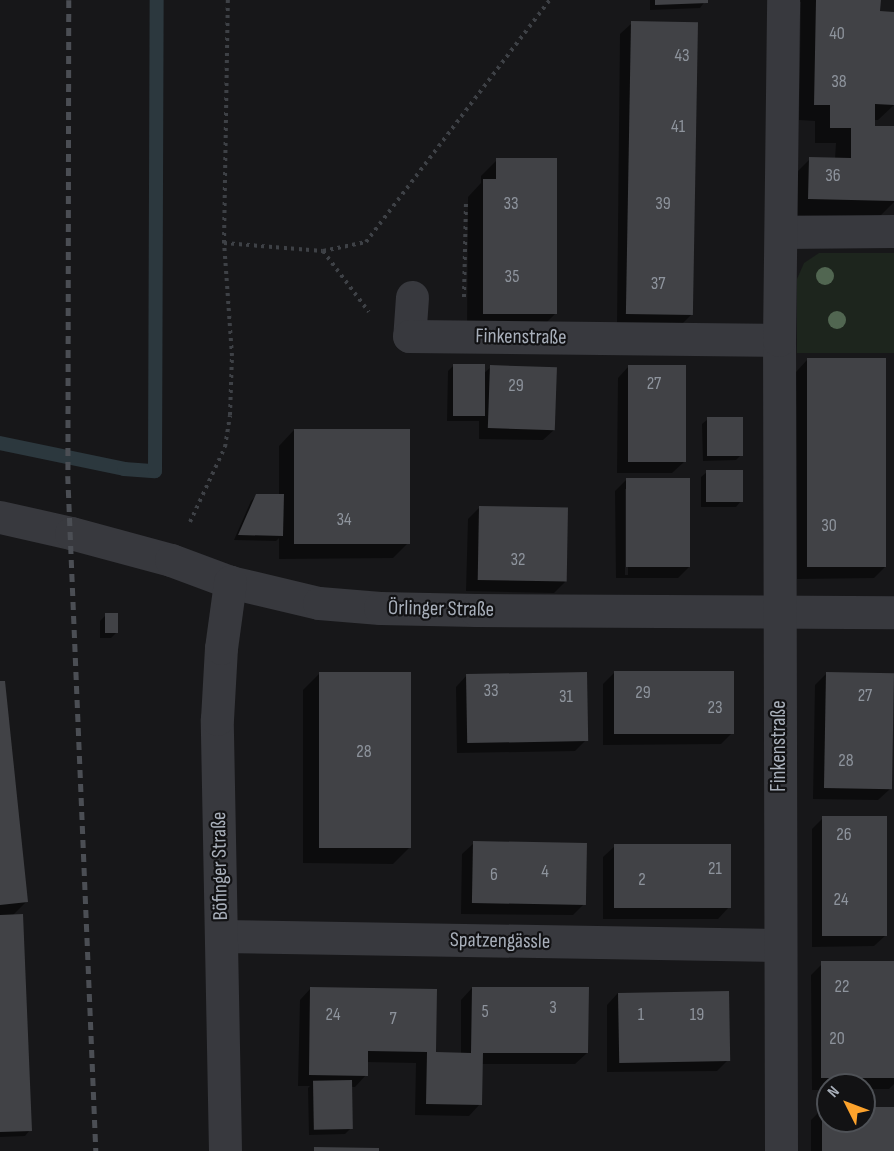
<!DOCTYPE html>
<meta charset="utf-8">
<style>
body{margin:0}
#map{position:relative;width:894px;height:1151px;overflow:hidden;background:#171719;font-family:"Sofia Sans Condensed",sans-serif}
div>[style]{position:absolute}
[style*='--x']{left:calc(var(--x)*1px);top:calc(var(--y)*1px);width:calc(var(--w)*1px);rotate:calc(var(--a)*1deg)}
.green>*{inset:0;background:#1d251d}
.shadow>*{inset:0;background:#0007}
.stream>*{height:14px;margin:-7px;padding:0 7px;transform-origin:7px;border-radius:7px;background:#2c383e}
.building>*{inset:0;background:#414246;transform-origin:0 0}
.path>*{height:4px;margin-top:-2px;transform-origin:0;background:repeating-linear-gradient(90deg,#3e4146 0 3px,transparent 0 7.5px)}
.street>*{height:33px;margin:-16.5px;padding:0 16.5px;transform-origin:16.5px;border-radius:16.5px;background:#38393e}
.rail>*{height:4.5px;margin-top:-2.25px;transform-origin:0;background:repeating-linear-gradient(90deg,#4b4e54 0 8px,transparent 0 14px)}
.trees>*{width:18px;height:18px;margin:-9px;border-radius:50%;background:#516651}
span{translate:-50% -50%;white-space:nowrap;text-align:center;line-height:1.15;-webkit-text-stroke:4.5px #121214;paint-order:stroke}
.number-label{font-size:18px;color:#8e949d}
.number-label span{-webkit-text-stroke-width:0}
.street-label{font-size:21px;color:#a8afba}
.north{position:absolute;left:816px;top:1073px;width:60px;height:60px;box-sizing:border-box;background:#121214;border:2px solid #4e5156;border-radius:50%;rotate:312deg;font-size:16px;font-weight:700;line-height:24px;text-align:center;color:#a8afba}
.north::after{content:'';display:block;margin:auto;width:21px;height:27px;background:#fca22c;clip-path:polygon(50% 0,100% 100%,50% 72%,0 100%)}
</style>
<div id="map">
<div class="green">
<i style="clip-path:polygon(819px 253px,894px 253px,894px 353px,797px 353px,797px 279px,804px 263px)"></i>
</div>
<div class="shadow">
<i style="clip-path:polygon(650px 0,706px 0,700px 8px,650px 10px)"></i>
<i style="clip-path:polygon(792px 0,879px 0,879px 13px,894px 13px,894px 105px,878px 120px,874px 120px,873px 127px,894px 128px,894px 202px,880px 216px,792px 215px,794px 175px,810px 159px,835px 159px,836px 143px,815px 143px,815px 121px,799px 120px,801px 2px,792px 2px)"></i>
<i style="clip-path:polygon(632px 23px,692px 314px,680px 326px,617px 325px,620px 34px)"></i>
<i style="clip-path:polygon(497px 160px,556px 313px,540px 329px,467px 330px,468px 197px,481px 183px,481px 176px)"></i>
<i style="clip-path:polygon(807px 360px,885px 567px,874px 578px,797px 579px,796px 372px)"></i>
<i style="clip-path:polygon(454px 365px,483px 374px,491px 367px,555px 429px,543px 440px,479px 439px,479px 421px,447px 421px,448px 371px)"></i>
<i style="clip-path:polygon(629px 366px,684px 462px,672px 473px,617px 473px,618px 378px)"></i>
<i style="clip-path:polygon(708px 419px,741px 455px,736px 460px,703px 461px,702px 424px)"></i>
<i style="clip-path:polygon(294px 430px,409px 542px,393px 558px,279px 559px,279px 538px,276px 541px,234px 540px,251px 501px,257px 495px,279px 496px,279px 446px)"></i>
<i style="clip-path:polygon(707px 472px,741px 501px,736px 507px,701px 507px,701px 477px)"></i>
<i style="clip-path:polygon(evenodd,627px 479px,689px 567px,678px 578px,616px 578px,615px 491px,627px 479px,625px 489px,628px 489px,628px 575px,625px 575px,625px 489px)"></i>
<i style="clip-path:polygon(479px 508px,565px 582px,554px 593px,466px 591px,468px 519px)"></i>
<i style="clip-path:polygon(106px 615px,117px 632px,111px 638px,100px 638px,100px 621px)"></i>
<i style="clip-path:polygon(614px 673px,732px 733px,721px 744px,603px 745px,603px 684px)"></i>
<i style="clip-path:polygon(827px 673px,890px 789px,878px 800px,813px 799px,815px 685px)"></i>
<i style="clip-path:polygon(319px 674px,409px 848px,393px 864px,303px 863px,303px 690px)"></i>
<i style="clip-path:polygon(467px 675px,586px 740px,575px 751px,457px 753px,456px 687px)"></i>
<i style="clip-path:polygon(0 683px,27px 901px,12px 916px,30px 1130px,25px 1136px,0 1137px)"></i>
<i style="clip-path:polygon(823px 818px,886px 935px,874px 946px,812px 947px,812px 829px)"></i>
<i style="clip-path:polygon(474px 843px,584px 904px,573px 915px,461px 914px,462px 854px)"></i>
<i style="clip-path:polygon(615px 846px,729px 907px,718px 919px,603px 919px,603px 857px)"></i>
<i style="clip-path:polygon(894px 963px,894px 1084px,889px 1089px,864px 1089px,864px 1085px,828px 1085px,828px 1090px,812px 1090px,811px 975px,822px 964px)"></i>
<i style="clip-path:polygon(311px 988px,434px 1054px,461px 1054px,461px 1000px,472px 988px,587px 1053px,575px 1064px,481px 1064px,480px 1104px,469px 1116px,415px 1115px,416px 1063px,366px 1062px,366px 1075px,355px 1087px,351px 1087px,351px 1128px,345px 1134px,309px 1135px,308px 1088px,310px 1086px,298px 1086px,300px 1000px)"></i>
<i style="clip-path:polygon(618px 993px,728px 1060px,717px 1071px,607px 1072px,607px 1005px)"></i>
<i style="clip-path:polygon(864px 1108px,894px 1108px,894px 1151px,811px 1151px,811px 1120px,822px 1109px,828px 1109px,828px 1121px,864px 1121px)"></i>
</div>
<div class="stream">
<i style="--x:0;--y:443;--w:127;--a:11.8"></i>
<i style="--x:124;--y:469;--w:31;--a:4"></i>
<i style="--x:155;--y:471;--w:471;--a:-89.8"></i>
</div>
<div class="building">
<i style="clip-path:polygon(655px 0,708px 0,708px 3px,655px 5px)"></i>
<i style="clip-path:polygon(816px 0,881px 0,880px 11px,894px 12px,894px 105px,875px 104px,875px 126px,894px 126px,894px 201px,808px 199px,809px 157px,851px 158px,851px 128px,830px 128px,830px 105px,814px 105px)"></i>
<i style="left:631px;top:21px;width:67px;height:293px;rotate:1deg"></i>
<i style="clip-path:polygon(496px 158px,557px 158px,557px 314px,483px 314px,483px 179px,496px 179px)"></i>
<i style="left:886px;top:358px;width:209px;height:79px;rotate:90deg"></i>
<i style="left:453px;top:364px;width:32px;height:52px"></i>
<i style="left:490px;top:365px;width:67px;height:63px;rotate:2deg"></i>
<i style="left:628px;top:365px;width:58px;height:97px"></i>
<i style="left:707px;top:417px;width:36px;height:39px"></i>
<i style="left:294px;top:429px;width:116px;height:115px"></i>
<i style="left:706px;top:470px;width:37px;height:32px"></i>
<i style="left:626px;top:478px;width:64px;height:89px"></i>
<i style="clip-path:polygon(256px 494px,284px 494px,283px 536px,238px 535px)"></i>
<i style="left:479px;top:506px;width:89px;height:74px;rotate:1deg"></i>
<i style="left:118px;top:613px;width:20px;height:13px;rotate:90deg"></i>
<i style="left:614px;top:671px;width:120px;height:63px"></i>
<i style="left:319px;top:672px;width:92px;height:176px"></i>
<i style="left:587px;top:672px;width:69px;height:121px;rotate:89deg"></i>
<i style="left:826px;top:672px;width:68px;height:116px;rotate:1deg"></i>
<i style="clip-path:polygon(0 681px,5px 681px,28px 902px,0 905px)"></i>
<i style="left:887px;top:816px;width:120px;height:65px;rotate:90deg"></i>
<i style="left:473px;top:841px;width:114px;height:62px;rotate:1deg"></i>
<i style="left:614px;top:844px;width:117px;height:64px"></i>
<i style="clip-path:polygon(23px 914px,32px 1131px,0 1132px,0 915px)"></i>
<i style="left:894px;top:961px;width:117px;height:73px;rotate:90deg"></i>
<i style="clip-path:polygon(310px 987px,437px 989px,436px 1052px,471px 1053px,472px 987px,589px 987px,588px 1053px,483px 1053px,482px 1105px,426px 1104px,427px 1052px,368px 1051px,368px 1076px,309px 1075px)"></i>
<i style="left:729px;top:991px;width:70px;height:111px;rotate:89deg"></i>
<i style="left:352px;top:1080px;width:49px;height:39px;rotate:89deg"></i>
<i style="clip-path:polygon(822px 1107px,828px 1107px,828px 1121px,864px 1121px,864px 1107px,894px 1107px,894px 1151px,822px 1151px)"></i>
<i style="clip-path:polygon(314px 1147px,379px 1148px,379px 1151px,314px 1151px)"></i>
</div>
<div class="path">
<i style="--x:224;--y:243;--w:99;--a:4.6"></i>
<i style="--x:323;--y:251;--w:44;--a:-11.8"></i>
<i style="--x:366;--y:242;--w:304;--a:-52.8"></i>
<i style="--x:323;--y:251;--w:76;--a:53"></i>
<i style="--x:464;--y:297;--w:93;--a:-88.8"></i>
<i style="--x:190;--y:522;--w:83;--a:-65"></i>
<i style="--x:225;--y:447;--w:32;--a:-81"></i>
<i style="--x:230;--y:415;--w:59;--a:-88.1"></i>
<i style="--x:232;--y:356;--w:113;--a:-94"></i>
<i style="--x:224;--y:243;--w:243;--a:-89.1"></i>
</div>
<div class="street">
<i style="--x:781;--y:232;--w:113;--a:-0.5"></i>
<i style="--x:412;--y:297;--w:39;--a:94"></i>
<i style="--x:409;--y:336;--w:370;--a:0.6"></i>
<i style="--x:0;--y:517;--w:73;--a:12.7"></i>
<i style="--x:71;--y:533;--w:104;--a:15.1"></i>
<i style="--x:171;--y:560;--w:63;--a:20.4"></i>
<i style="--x:230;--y:582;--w:91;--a:13.3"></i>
<i style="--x:319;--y:603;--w:61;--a:4.7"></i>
<i style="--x:380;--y:608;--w:96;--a:1.2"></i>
<i style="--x:476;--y:610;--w:418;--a:0.3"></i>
<i style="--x:221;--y:936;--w:559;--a:0.92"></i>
<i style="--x:225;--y:1151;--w:432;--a:-91.1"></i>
<i style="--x:217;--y:719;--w:71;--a:-86.8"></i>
<i style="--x:221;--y:648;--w:67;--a:-82.2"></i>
<i style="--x:781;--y:1151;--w:811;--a:-90.14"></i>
<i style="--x:779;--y:340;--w:340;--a:-89.3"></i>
</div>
<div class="rail">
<i style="--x:69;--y:0;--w:476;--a:90.1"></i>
<i style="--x:68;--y:476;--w:676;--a:87.62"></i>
</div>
<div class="trees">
<i style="left:825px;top:276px"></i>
<i style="left:837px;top:320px"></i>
</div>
<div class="number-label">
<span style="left:837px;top:34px">40</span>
<span style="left:682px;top:56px">43</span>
<span style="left:839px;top:82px">38</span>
<span style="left:678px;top:127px">41</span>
<span style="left:833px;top:176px">36</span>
<span style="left:511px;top:204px">33</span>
<span style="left:663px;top:204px">39</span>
<span style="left:512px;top:277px">35</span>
<span style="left:658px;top:284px">37</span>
<span style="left:654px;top:384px">27</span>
<span style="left:516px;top:386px">29</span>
<span style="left:344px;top:520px">34</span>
<span style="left:829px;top:526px">30</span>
<span style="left:518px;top:560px">32</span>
<span style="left:491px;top:691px">33</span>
<span style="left:643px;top:693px">29</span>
<span style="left:865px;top:696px">27</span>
<span style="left:566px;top:697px">31</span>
<span style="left:715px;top:708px">23</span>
<span style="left:364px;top:752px">28</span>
<span style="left:846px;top:761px">28</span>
<span style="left:844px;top:835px">26</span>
<span style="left:715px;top:869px">21</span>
<span style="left:545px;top:872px">4</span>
<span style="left:494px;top:875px">6</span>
<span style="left:642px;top:880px">2</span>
<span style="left:841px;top:900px">24</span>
<span style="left:842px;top:987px">22</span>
<span style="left:553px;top:1008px">3</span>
<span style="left:485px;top:1012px">5</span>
<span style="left:333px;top:1015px">24</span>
<span style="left:641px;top:1015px">1</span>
<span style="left:697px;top:1015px">19</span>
<span style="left:393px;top:1019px">7</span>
<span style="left:837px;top:1039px">20</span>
</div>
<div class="street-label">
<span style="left:521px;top:337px;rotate:1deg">Finkenstraße</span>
<span style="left:441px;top:609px;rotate:1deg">Örlinger Straße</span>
<span style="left:779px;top:746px;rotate:-90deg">Finkenstraße</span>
<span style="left:220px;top:866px;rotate:-91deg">Böfinger Straße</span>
<span style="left:500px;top:941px;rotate:1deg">Spatzengässle</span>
</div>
<div class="north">N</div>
</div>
